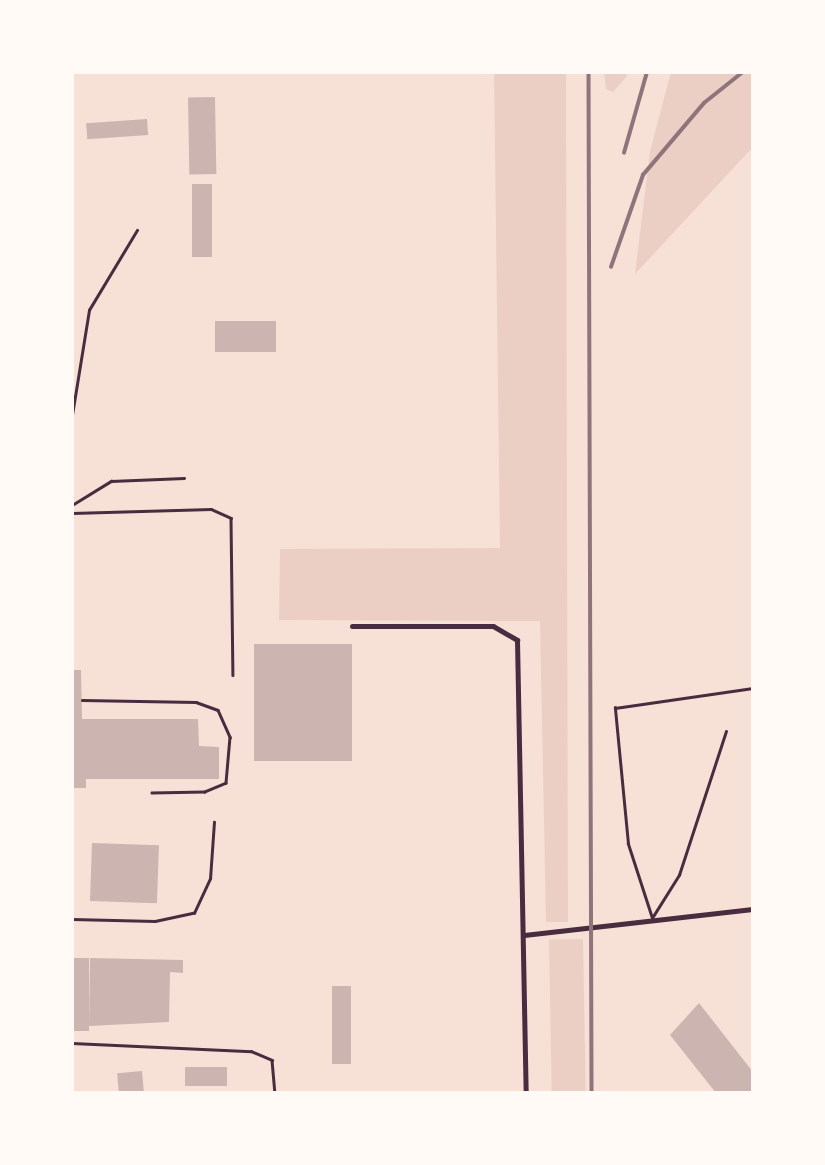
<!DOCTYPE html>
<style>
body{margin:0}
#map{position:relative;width:825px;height:1165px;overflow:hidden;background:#f7e1d7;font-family:Manrope,sans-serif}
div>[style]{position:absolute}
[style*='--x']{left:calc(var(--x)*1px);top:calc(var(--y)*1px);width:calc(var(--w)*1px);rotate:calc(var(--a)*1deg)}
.green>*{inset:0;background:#ebcfc5;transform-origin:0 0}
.building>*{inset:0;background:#ccb4b1;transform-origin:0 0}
.service>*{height:2.5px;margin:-1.25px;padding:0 1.25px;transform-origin:1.25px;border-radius:1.25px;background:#4a2c40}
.minor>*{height:5px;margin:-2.5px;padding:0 2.5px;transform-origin:2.5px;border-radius:2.5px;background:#4a2c40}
.rail>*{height:3.5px;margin:-1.75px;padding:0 1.75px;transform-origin:1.75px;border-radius:1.75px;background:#8f747c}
span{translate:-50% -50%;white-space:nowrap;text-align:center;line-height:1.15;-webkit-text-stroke:7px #fffaf5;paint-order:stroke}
.frame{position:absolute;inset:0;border:74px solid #fffaf5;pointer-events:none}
</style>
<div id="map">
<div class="green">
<i style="clip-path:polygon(494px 72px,566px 72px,568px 922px,546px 922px,540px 621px,279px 620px,280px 549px,500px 548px)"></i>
<i style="clip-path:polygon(604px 72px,627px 72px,627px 76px,613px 92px,606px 89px)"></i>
<i style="clip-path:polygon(671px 72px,753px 72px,753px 147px,635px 274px,650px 151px)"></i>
<i style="left:583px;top:939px;width:154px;height:34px;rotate:89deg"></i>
</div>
<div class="building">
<i style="left:215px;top:97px;width:77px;height:27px;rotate:89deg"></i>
<i style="left:147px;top:119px;width:16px;height:61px;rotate:86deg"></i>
<i style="left:192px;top:184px;width:20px;height:73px"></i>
<i style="left:276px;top:321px;width:31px;height:61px;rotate:90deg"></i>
<i style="left:352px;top:644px;width:117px;height:98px;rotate:90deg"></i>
<i style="clip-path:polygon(72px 670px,81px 670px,82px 719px,198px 719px,199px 746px,219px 747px,219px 779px,86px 779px,86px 788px,72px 788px)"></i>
<i style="left:92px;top:843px;width:67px;height:58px;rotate:2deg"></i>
<i style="left:74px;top:958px;width:15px;height:73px"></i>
<i style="clip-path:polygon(90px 958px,183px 960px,183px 973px,170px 972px,169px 1022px,89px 1026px)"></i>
<i style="left:332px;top:986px;width:19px;height:78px"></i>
<i style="clip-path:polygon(699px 1003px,753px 1072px,753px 1093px,716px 1093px,670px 1035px)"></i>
<i style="left:185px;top:1067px;width:42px;height:19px"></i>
<i style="left:142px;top:1071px;width:22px;height:25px;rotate:85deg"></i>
</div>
<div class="service">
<i style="--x:72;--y:415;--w:106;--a:-80.8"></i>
<i style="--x:89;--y:310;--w:93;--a:-59"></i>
<i style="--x:72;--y:505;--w:46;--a:-31.6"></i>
<i style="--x:111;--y:481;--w:73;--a:-2.4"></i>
<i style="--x:72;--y:513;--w:139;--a:-1.6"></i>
<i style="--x:211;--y:509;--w:22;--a:24"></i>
<i style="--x:231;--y:518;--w:157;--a:89.3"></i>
<i style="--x:82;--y:700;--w:114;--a:1"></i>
<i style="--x:196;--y:702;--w:23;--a:20"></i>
<i style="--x:218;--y:710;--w:30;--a:66"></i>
<i style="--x:230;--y:737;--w:46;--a:95"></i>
<i style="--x:226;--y:783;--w:23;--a:157"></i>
<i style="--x:205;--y:792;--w:53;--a:178.9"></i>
<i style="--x:652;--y:918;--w:78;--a:-108"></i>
<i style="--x:628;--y:844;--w:137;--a:-95.5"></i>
<i style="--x:615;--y:708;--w:139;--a:-8.2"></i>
<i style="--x:652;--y:918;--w:51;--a:-57.9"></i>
<i style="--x:679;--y:875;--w:151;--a:-71.9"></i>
<i style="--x:72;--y:919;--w:83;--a:1.4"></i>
<i style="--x:155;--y:921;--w:40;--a:-12"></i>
<i style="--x:194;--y:913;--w:38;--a:-65"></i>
<i style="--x:210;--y:879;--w:57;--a:-86"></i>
<i style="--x:72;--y:1043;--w:179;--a:2.6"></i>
<i style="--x:251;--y:1051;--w:23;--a:23"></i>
<i style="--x:272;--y:1060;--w:33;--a:85"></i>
</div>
<div class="minor">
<i style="--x:352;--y:626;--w:141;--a:0"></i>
<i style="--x:493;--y:626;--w:28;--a:30"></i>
<i style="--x:517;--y:640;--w:453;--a:88.9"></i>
<i style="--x:524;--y:935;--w:230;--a:-6.5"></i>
</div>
<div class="rail">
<i style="--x:589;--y:72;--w:1021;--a:89.83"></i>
<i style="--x:624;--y:153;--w:84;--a:-74.1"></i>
<i style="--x:611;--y:267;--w:97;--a:-70.8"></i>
<i style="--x:643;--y:175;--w:94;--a:-49.7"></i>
<i style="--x:704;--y:103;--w:50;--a:-38.5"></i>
</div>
<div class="frame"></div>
</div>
